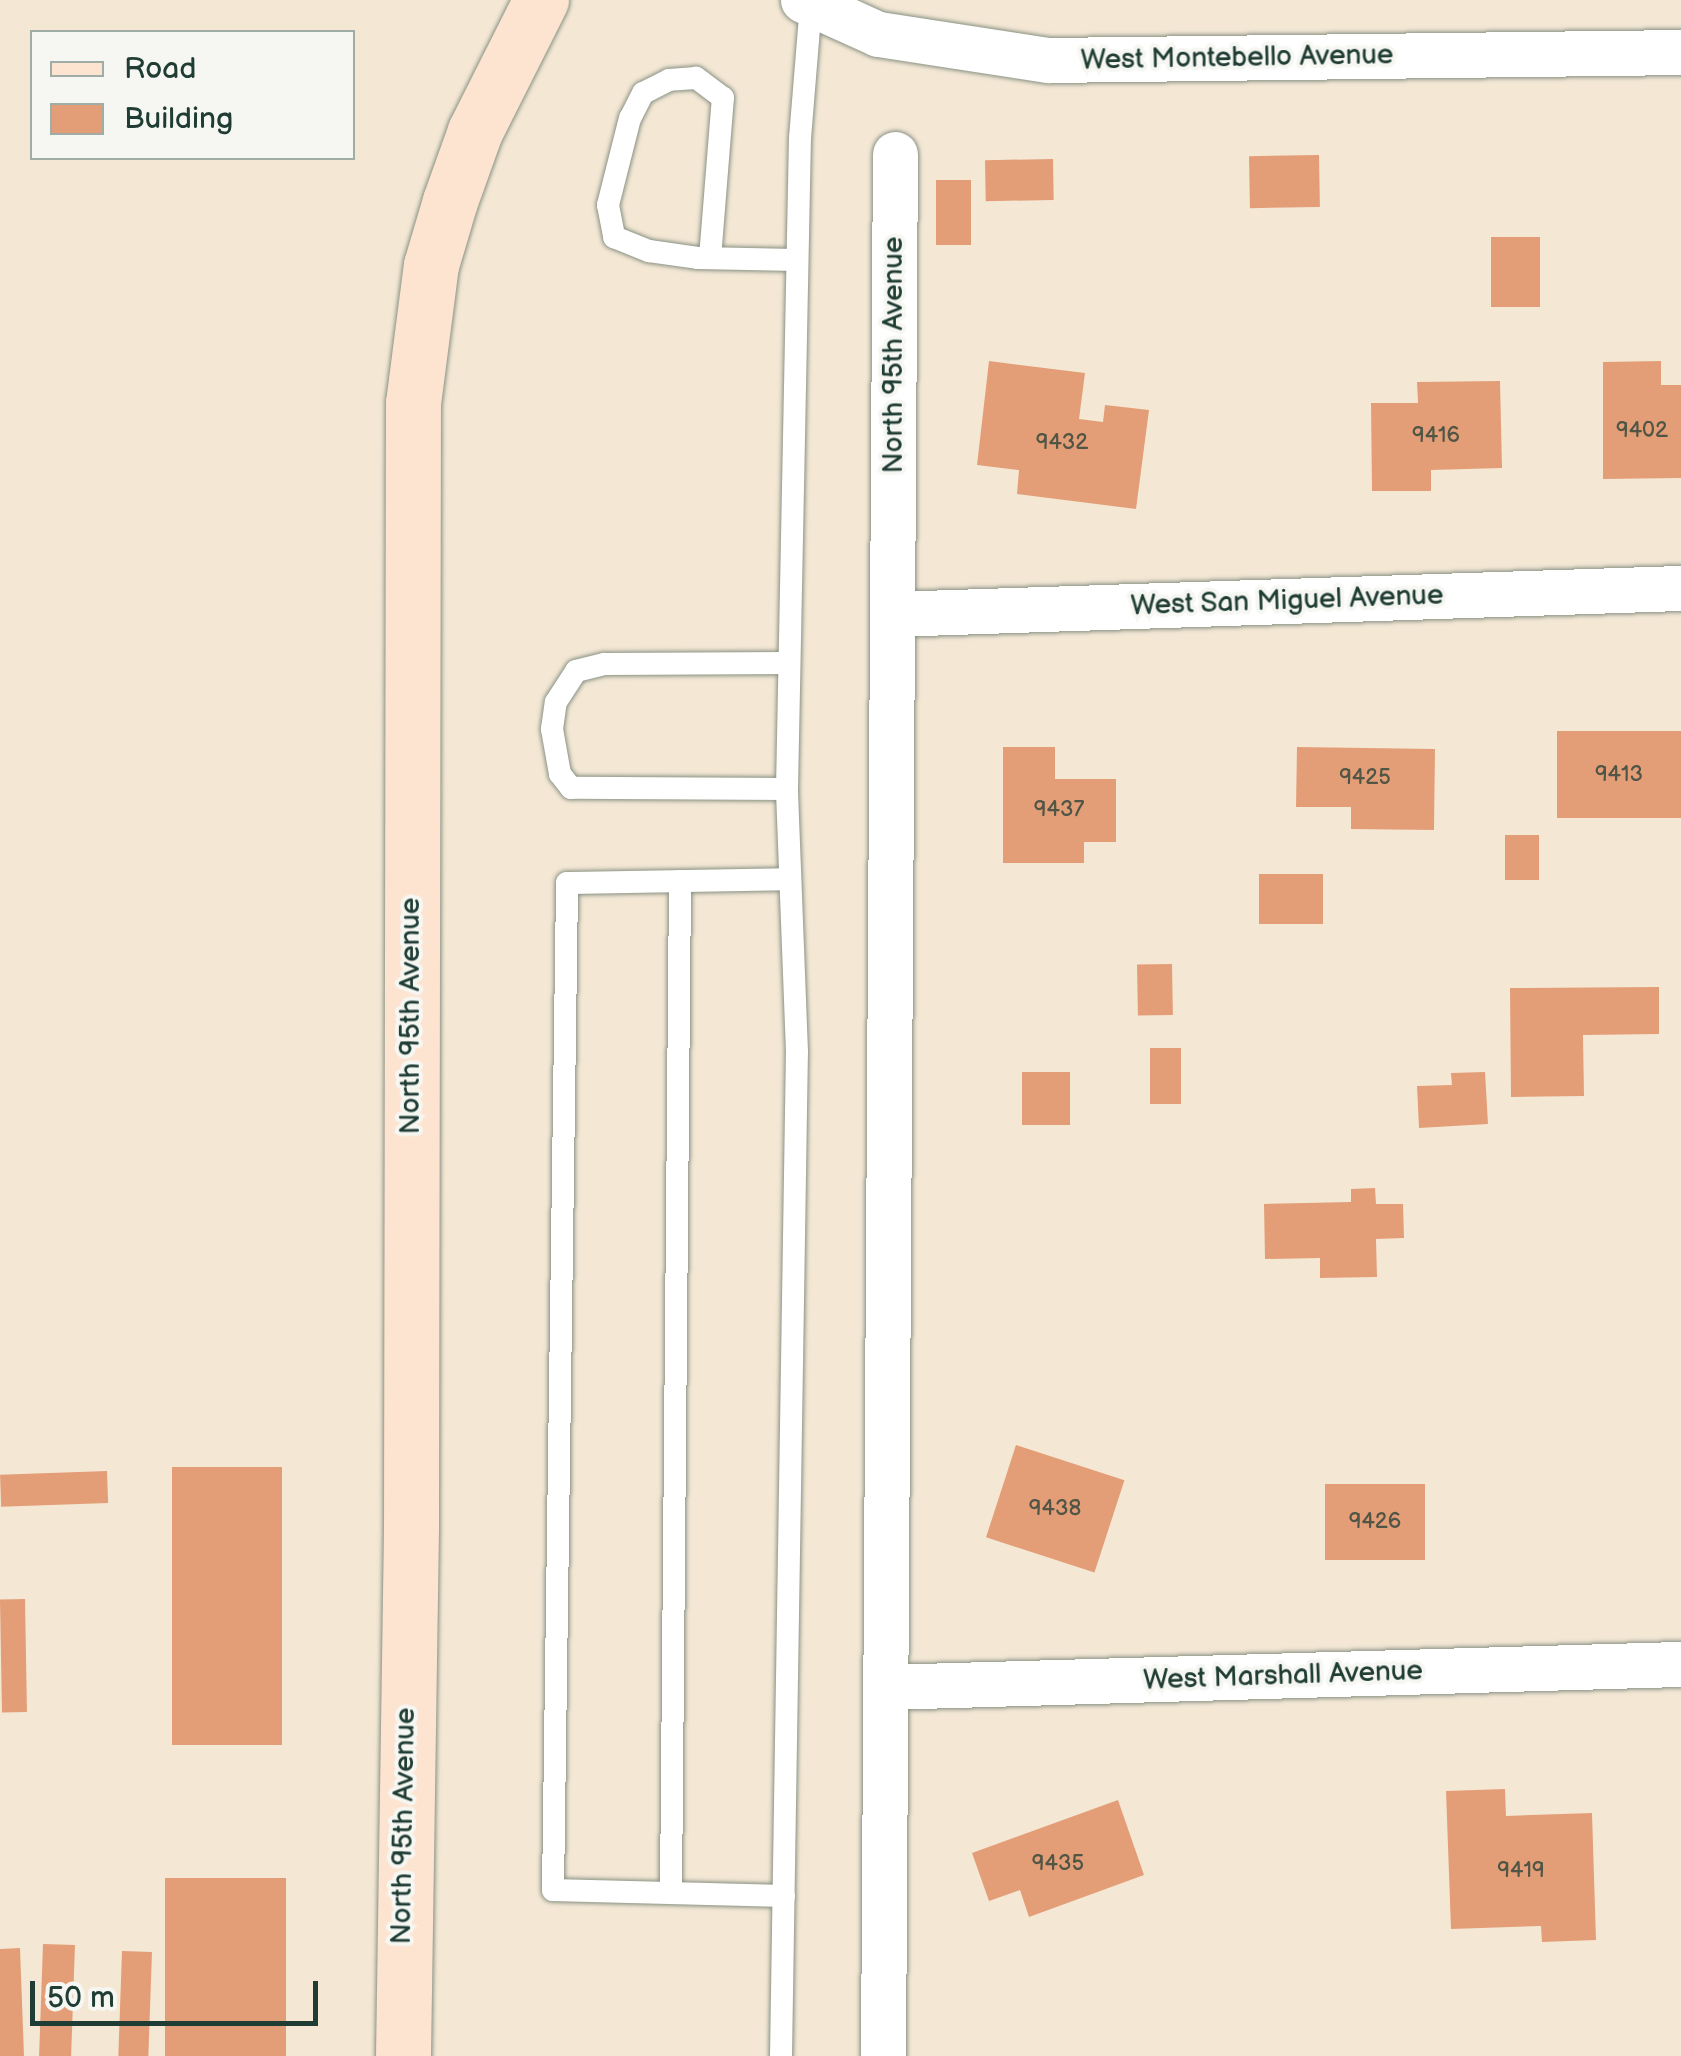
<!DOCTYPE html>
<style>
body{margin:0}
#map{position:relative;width:1681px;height:2056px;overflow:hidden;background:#f4e8d5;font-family:"Balsamiq Sans",sans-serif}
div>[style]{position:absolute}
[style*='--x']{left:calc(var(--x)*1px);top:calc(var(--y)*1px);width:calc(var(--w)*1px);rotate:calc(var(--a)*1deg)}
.building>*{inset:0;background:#e39e77;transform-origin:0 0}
.roads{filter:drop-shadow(0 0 2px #8a9284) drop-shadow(0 0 2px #8a9284)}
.lane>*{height:22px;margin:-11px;padding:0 11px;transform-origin:11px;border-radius:11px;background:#fff}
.street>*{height:45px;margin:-22.5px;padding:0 22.5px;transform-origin:22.5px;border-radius:22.5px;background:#fff}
.secondary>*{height:55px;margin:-27.5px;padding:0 27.5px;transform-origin:27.5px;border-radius:27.5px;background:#fde4d1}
span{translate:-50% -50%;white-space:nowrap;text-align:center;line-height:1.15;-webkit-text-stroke:8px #f6f6f2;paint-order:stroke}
.number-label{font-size:22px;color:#505545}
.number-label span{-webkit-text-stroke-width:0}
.street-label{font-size:28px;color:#1f3d34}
.legend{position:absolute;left:30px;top:30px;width:325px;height:130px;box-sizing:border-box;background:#f6f6f2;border:2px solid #a0aca6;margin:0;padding:12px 18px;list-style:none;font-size:30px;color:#1f3d34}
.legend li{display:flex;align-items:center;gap:20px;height:50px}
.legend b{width:50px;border:2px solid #a0aca6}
.scale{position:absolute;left:30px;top:1981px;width:288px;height:45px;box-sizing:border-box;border:5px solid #1f3d34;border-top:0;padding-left:12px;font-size:30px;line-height:35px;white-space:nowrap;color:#1f3d34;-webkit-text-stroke:8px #f6f6f2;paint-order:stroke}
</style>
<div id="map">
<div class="building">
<i style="left:1319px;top:155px;width:52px;height:70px;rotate:89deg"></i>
<i style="left:1053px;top:159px;width:41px;height:68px;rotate:89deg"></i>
<i style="left:936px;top:180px;width:35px;height:65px"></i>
<i style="left:1491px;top:237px;width:49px;height:70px"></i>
<i style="clip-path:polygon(989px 361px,1085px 373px,1079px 419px,1103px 422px,1105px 405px,1149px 410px,1136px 509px,1017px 494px,1019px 470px,977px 465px)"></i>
<i style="clip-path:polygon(1661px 361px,1661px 385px,1681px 385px,1681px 478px,1603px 479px,1603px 362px)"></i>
<i style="clip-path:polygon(1500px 381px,1502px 468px,1431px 470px,1431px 491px,1372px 491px,1371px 403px,1418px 403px,1417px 382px)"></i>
<i style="left:1557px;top:731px;width:124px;height:87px"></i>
<i style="clip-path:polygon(1003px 747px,1055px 747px,1055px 779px,1116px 779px,1116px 842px,1084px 842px,1084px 863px,1003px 863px)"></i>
<i style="clip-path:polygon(1297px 747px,1435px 749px,1434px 830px,1351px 829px,1351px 807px,1296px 807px)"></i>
<i style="left:1505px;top:835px;width:34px;height:45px"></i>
<i style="left:1259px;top:874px;width:64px;height:50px"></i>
<i style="left:1172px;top:964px;width:51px;height:35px;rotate:89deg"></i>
<i style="clip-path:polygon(1659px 987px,1659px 1034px,1583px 1035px,1584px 1096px,1511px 1097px,1510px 988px)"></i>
<i style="left:1150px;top:1048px;width:31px;height:56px"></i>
<i style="left:1022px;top:1072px;width:48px;height:53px"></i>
<i style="clip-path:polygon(1485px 1072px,1488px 1124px,1419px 1128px,1417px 1086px,1452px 1085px,1451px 1073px)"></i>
<i style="clip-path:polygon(1375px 1188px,1376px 1204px,1403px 1204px,1404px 1238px,1376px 1239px,1377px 1277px,1320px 1278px,1320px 1258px,1265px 1259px,1264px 1204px,1351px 1202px,1351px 1189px)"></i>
<i style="left:1016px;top:1445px;width:114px;height:97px;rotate:18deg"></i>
<i style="left:172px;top:1467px;width:110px;height:278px"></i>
<i style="left:107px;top:1471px;width:32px;height:107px;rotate:88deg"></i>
<i style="left:1325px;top:1484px;width:100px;height:76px"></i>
<i style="left:25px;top:1599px;width:113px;height:25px;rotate:89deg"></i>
<i style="clip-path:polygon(1505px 1789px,1506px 1816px,1592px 1813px,1596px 1940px,1542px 1942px,1541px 1926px,1451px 1929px,1446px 1791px)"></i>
<i style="clip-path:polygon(1118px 1800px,1144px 1875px,1029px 1917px,1020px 1890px,989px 1901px,972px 1853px)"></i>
<i style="left:165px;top:1878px;width:121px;height:178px"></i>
<i style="left:43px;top:1944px;width:32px;height:112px;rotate:2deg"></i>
<i style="clip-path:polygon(20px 1948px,24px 2056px,0 2056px,0 1949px)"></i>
<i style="left:122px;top:1951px;width:30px;height:105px;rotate:2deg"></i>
</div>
<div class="roads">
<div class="lane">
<i style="--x:710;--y:258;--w:161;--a:-85.4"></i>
<i style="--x:723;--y:98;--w:34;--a:-143"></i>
<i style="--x:696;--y:78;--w:27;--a:176"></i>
<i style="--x:669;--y:80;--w:29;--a:153"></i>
<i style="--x:643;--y:93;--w:28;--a:117"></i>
<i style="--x:630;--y:118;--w:90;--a:104.2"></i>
<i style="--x:608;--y:205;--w:33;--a:79"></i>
<i style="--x:614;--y:237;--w:38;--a:22"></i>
<i style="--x:649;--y:251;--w:49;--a:8.1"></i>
<i style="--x:698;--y:258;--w:99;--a:1.2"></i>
<i style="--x:787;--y:789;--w:216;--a:-179.7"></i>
<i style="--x:571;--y:788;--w:18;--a:-128"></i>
<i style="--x:560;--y:774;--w:46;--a:-100.1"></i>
<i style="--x:552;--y:729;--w:27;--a:-82"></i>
<i style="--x:556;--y:702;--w:37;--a:-57"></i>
<i style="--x:576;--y:671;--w:30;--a:-14"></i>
<i style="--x:605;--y:664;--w:184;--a:-0.3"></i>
<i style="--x:671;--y:1893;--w:1012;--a:-89.49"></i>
<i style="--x:784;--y:1896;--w:231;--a:-178.5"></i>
<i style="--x:553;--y:1890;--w:1007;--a:-89.2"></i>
<i style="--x:567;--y:883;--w:223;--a:-1"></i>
<i style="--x:781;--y:2056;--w:1004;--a:-89.09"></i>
<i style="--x:797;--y:1052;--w:263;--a:-92.2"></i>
<i style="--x:787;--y:789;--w:651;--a:-88.86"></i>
<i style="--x:800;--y:138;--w:134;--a:-85.3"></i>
</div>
<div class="street">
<i style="--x:803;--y:0;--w:82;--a:24.4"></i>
<i style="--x:878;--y:34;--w:172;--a:8.7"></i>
<i style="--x:1048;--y:60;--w:633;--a:-0.72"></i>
<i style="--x:892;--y:614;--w:789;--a:-1.89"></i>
<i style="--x:885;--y:1687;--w:796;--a:-1.66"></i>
<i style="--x:883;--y:2056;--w:1902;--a:-89.64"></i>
</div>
<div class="secondary">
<i style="--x:403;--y:2056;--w:529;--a:-89.13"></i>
<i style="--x:411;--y:1527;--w:1124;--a:-89.9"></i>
<i style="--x:413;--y:403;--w:139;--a:-82.6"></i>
<i style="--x:431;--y:265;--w:67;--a:-73.5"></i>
<i style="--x:450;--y:201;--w:74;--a:-70.3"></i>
<i style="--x:475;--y:131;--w:147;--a:-63.3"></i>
</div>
</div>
<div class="number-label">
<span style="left:1642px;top:431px">9402</span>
<span style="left:1436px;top:436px">9416</span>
<span style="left:1062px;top:443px">9432</span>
<span style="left:1619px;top:775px">9413</span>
<span style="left:1365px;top:778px">9425</span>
<span style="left:1059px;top:810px">9437</span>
<span style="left:1055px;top:1509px">9438</span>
<span style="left:1375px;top:1522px">9426</span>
<span style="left:1058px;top:1864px">9435</span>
<span style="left:1521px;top:1871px">9419</span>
</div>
<div class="street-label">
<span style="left:1237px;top:58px;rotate:-1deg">West Montebello Avenue</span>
<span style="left:894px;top:355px;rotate:-90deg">North 95th Avenue</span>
<span style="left:1287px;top:601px;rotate:-2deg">West San Miguel Avenue</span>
<span style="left:411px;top:1016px;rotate:-90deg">North 95th Avenue</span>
<span style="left:1283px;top:1676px;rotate:-2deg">West Marshall Avenue</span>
<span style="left:404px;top:1826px;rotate:-89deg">North 95th Avenue</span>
</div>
<ul class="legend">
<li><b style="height:12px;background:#fde4d1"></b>Road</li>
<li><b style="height:28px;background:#e39e77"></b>Building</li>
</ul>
<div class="scale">50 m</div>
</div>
